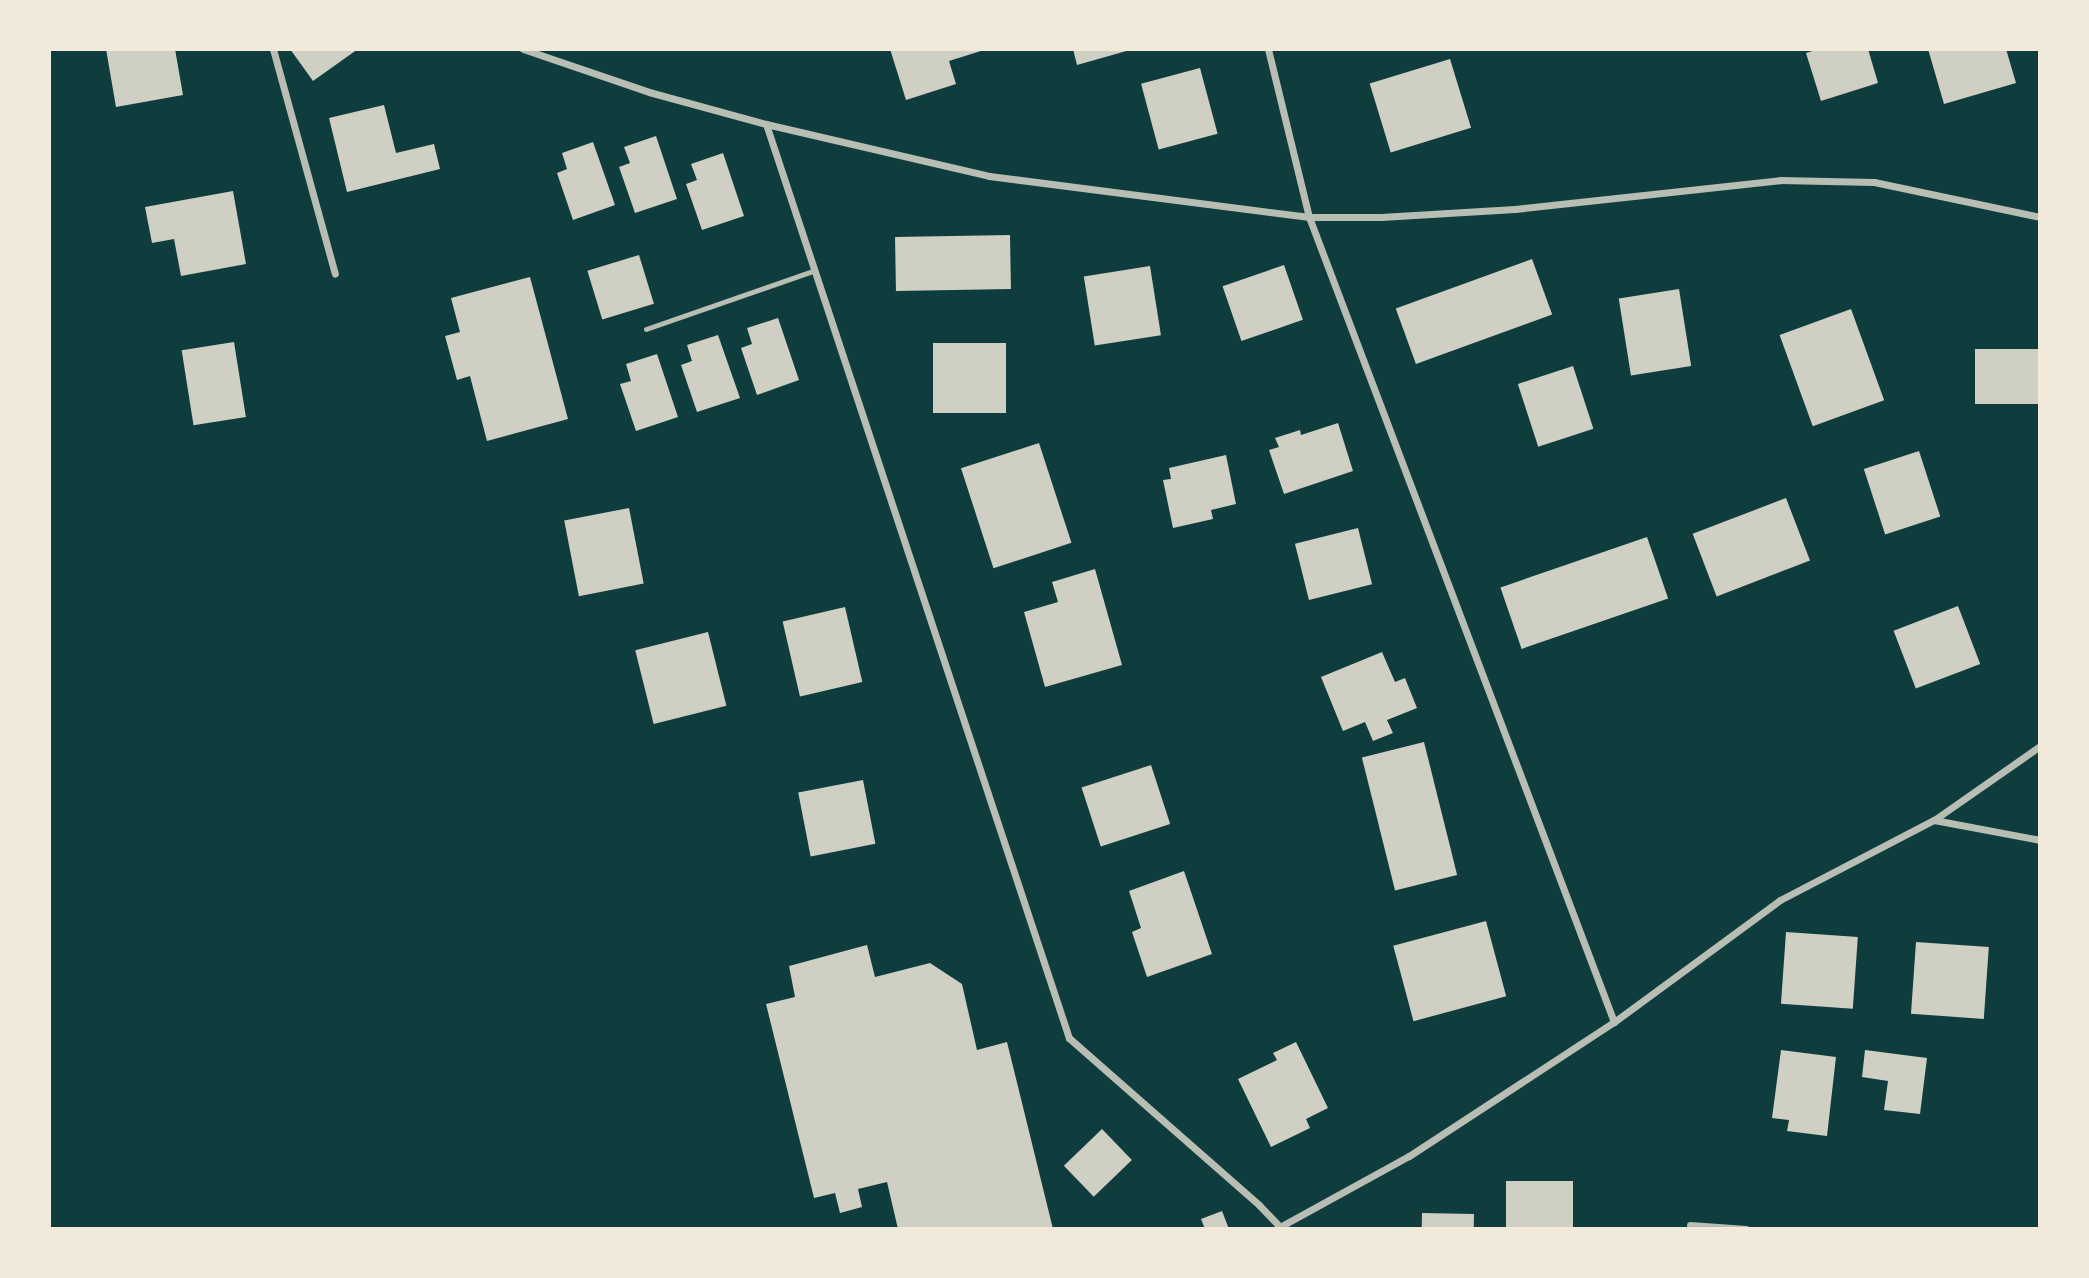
<!DOCTYPE html>
<style>
body{margin:0}
#map{position:relative;width:2089px;height:1278px;overflow:hidden;background:#0f3d3e;font-family:"Sofia Sans Condensed",sans-serif}
div>[style]{position:absolute}
[style*='--x']{left:calc(var(--x)*1px);top:calc(var(--y)*1px);width:calc(var(--w)*1px);rotate:calc(var(--a)*1deg)}
.building>*{inset:0;background:#cfcfc3;transform-origin:0 0}
.service>*{height:5px;margin:-2.5px;padding:0 2.5px;transform-origin:2.5px;border-radius:2.5px;background:#b8beb3}
.minor>*{height:7px;margin:-3.5px;padding:0 3.5px;transform-origin:3.5px;border-radius:3.5px;background:#b8beb3}
span{translate:-50% -50%;white-space:nowrap;text-align:center;line-height:1.15;-webkit-text-stroke:7px #f1e9da;paint-order:stroke}
.frame{position:absolute;inset:0;border:51px solid #f1e9da;pointer-events:none}
</style>
<div id="map">
<div class="building">
<i style="clip-path:polygon(106px 49px,175px 49px,183px 95px,116px 107px)"></i>
<i style="clip-path:polygon(290px 49px,358px 49px,313px 81px)"></i>
<i style="clip-path:polygon(890px 49px,984px 49px,984px 50px,949px 61px,956px 84px,906px 100px)"></i>
<i style="clip-path:polygon(1073px 49px,1130px 49px,1130px 50px,1077px 65px)"></i>
<i style="clip-path:polygon(1819px 49px,1868px 49px,1878px 83px,1821px 101px,1806px 53px)"></i>
<i style="clip-path:polygon(1928px 49px,2006px 49px,2016px 83px,1944px 104px)"></i>
<i style="left:1450px;top:59px;width:72px;height:84px;rotate:73deg"></i>
<i style="left:1200px;top:68px;width:68px;height:61px;rotate:75deg"></i>
<i style="clip-path:polygon(384px 105px,396px 153px,434px 144px,440px 169px,347px 192px,329px 118px)"></i>
<i style="clip-path:polygon(656px 136px,677px 199px,635px 213px,619px 167px,630px 163px,624px 147px)"></i>
<i style="clip-path:polygon(593px 142px,615px 205px,573px 220px,557px 173px,567px 169px,562px 153px)"></i>
<i style="clip-path:polygon(723px 153px,744px 216px,702px 230px,686px 184px,697px 180px,691px 164px)"></i>
<i style="clip-path:polygon(233px 191px,246px 264px,181px 276px,174px 239px,152px 243px,145px 207px)"></i>
<i style="left:1010px;top:235px;width:54px;height:115px;rotate:89deg"></i>
<i style="left:639px;top:255px;width:51px;height:54px;rotate:73deg"></i>
<i style="left:1532px;top:259px;width:59px;height:145px;rotate:70deg"></i>
<i style="left:1284px;top:265px;width:58px;height:65px;rotate:71deg"></i>
<i style="left:1150px;top:266px;width:70px;height:67px;rotate:81deg"></i>
<i style="clip-path:polygon(530px 277px,568px 419px,487px 441px,470px 376px,457px 380px,445px 336px,460px 332px,451px 298px)"></i>
<i style="left:1679px;top:289px;width:78px;height:61px;rotate:81deg"></i>
<i style="left:1851px;top:309px;width:97px;height:76px;rotate:70deg"></i>
<i style="clip-path:polygon(778px 318px,799px 380px,757px 395px,741px 348px,752px 344px,747px 328px)"></i>
<i style="clip-path:polygon(718px 335px,740px 398px,697px 412px,681px 365px,692px 361px,687px 345px)"></i>
<i style="left:234px;top:342px;width:76px;height:53px;rotate:81deg"></i>
<i style="left:933px;top:343px;width:73px;height:70px"></i>
<i style="left:2040px;top:349px;width:55px;height:65px;rotate:90deg"></i>
<i style="clip-path:polygon(657px 354px,678px 417px,636px 431px,620px 384px,631px 381px,626px 364px)"></i>
<i style="left:1573px;top:366px;width:66px;height:58px;rotate:72deg"></i>
<i style="clip-path:polygon(1338px 423px,1353px 471px,1284px 494px,1269px 450px,1279px 447px,1275px 438px,1300px 430px,1301px 435px)"></i>
<i style="left:1039px;top:443px;width:105px;height:82px;rotate:72deg"></i>
<i style="left:1919px;top:451px;width:69px;height:58px;rotate:72deg"></i>
<i style="clip-path:polygon(1226px 455px,1236px 504px,1211px 510px,1213px 519px,1173px 528px,1163px 480px,1171px 479px,1169px 468px)"></i>
<i style="left:1786px;top:498px;width:67px;height:100px;rotate:69deg"></i>
<i style="left:629px;top:508px;width:77px;height:66px;rotate:79deg"></i>
<i style="left:1358px;top:528px;width:58px;height:65px;rotate:76deg"></i>
<i style="left:1647px;top:537px;width:65px;height:155px;rotate:71deg"></i>
<i style="clip-path:polygon(1095px 569px,1122px 665px,1045px 687px,1024px 612px,1058px 602px,1052px 582px)"></i>
<i style="left:1958px;top:606px;width:62px;height:69px;rotate:69deg"></i>
<i style="left:845px;top:607px;width:77px;height:64px;rotate:77deg"></i>
<i style="left:708px;top:632px;width:76px;height:75px;rotate:76deg"></i>
<i style="clip-path:polygon(1382px 652px,1395px 682px,1405px 678px,1417px 708px,1387px 720px,1393px 733px,1373px 741px,1365px 722px,1343px 731px,1321px 677px)"></i>
<i style="left:1424px;top:742px;width:137px;height:64px;rotate:76deg"></i>
<i style="left:1151px;top:765px;width:62px;height:73px;rotate:72deg"></i>
<i style="left:863px;top:780px;width:65px;height:66px;rotate:79deg"></i>
<i style="clip-path:polygon(1184px 871px,1212px 954px,1147px 977px,1132px 932px,1141px 928px,1129px 891px)"></i>
<i style="left:1486px;top:921px;width:78px;height:96px;rotate:75deg"></i>
<i style="left:1786px;top:932px;width:72px;height:72px;rotate:4deg"></i>
<i style="left:1916px;top:942px;width:73px;height:72px;rotate:4deg"></i>
<i style="clip-path:polygon(867px 945px,875px 977px,930px 963px,962px 984px,977px 1050px,1007px 1042px,1053px 1229px,898px 1229px,887px 1182px,858px 1189px,862px 1207px,840px 1213px,835px 1193px,814px 1198px,766px 1004px,795px 997px,789px 966px)"></i>
<i style="clip-path:polygon(1296px 1042px,1328px 1108px,1306px 1119px,1310px 1128px,1271px 1147px,1238px 1079px,1277px 1060px,1273px 1053px)"></i>
<i style="clip-path:polygon(1781px 1050px,1836px 1057px,1827px 1136px,1787px 1131px,1789px 1120px,1772px 1118px)"></i>
<i style="clip-path:polygon(1865px 1050px,1927px 1058px,1920px 1114px,1884px 1110px,1888px 1081px,1862px 1077px)"></i>
<i style="left:1102px;top:1129px;width:43px;height:53px;rotate:46deg"></i>
<i style="left:1506px;top:1181px;width:67px;height:48px"></i>
<i style="clip-path:polygon(1222px 1211px,1229px 1229px,1205px 1229px,1201px 1219px)"></i>
<i style="left:1422px;top:1213px;width:52px;height:16px;rotate:1deg"></i>
</div>
<div class="service">
<i style="--x:646;--y:329;--w:177;--a:-19.2"></i>
</div>
<div class="minor">
<i style="--x:273;--y:49;--w:233;--a:74.6"></i>
<i style="--x:523;--y:49;--w:133;--a:18.8"></i>
<i style="--x:649;--y:92;--w:121;--a:15.3"></i>
<i style="--x:766;--y:124;--w:229;--a:13.1"></i>
<i style="--x:989;--y:176;--w:323;--a:7.3"></i>
<i style="--x:1309;--y:217;--w:72;--a:0"></i>
<i style="--x:1381;--y:217;--w:134;--a:-3.4"></i>
<i style="--x:1515;--y:209;--w:267;--a:-6.2"></i>
<i style="--x:1780;--y:180;--w:94;--a:1.2"></i>
<i style="--x:1874;--y:182;--w:170;--a:11.9"></i>
<i style="--x:1268;--y:49;--w:173;--a:76.3"></i>
<i style="--x:1309;--y:217;--w:861;--a:69.25"></i>
<i style="--x:766;--y:124;--w:963;--a:71.66"></i>
<i style="--x:1069;--y:1038;--w:253;--a:41.3"></i>
<i style="--x:1259;--y:1205;--w:30;--a:46"></i>
<i style="--x:1934;--y:820;--w:108;--a:10.7"></i>
<i style="--x:1690;--y:1225;--w:56;--a:4.1"></i>
<i style="--x:1276;--y:1229;--w:152;--a:-28.8"></i>
<i style="--x:1409;--y:1156;--w:245;--a:-33.2"></i>
<i style="--x:1614;--y:1022;--w:206;--a:-36.3"></i>
<i style="--x:1780;--y:900;--w:174;--a:-27.5"></i>
<i style="--x:1934;--y:820;--w:129;--a:-34.9"></i>
</div>
<div class="frame"></div>
</div>
